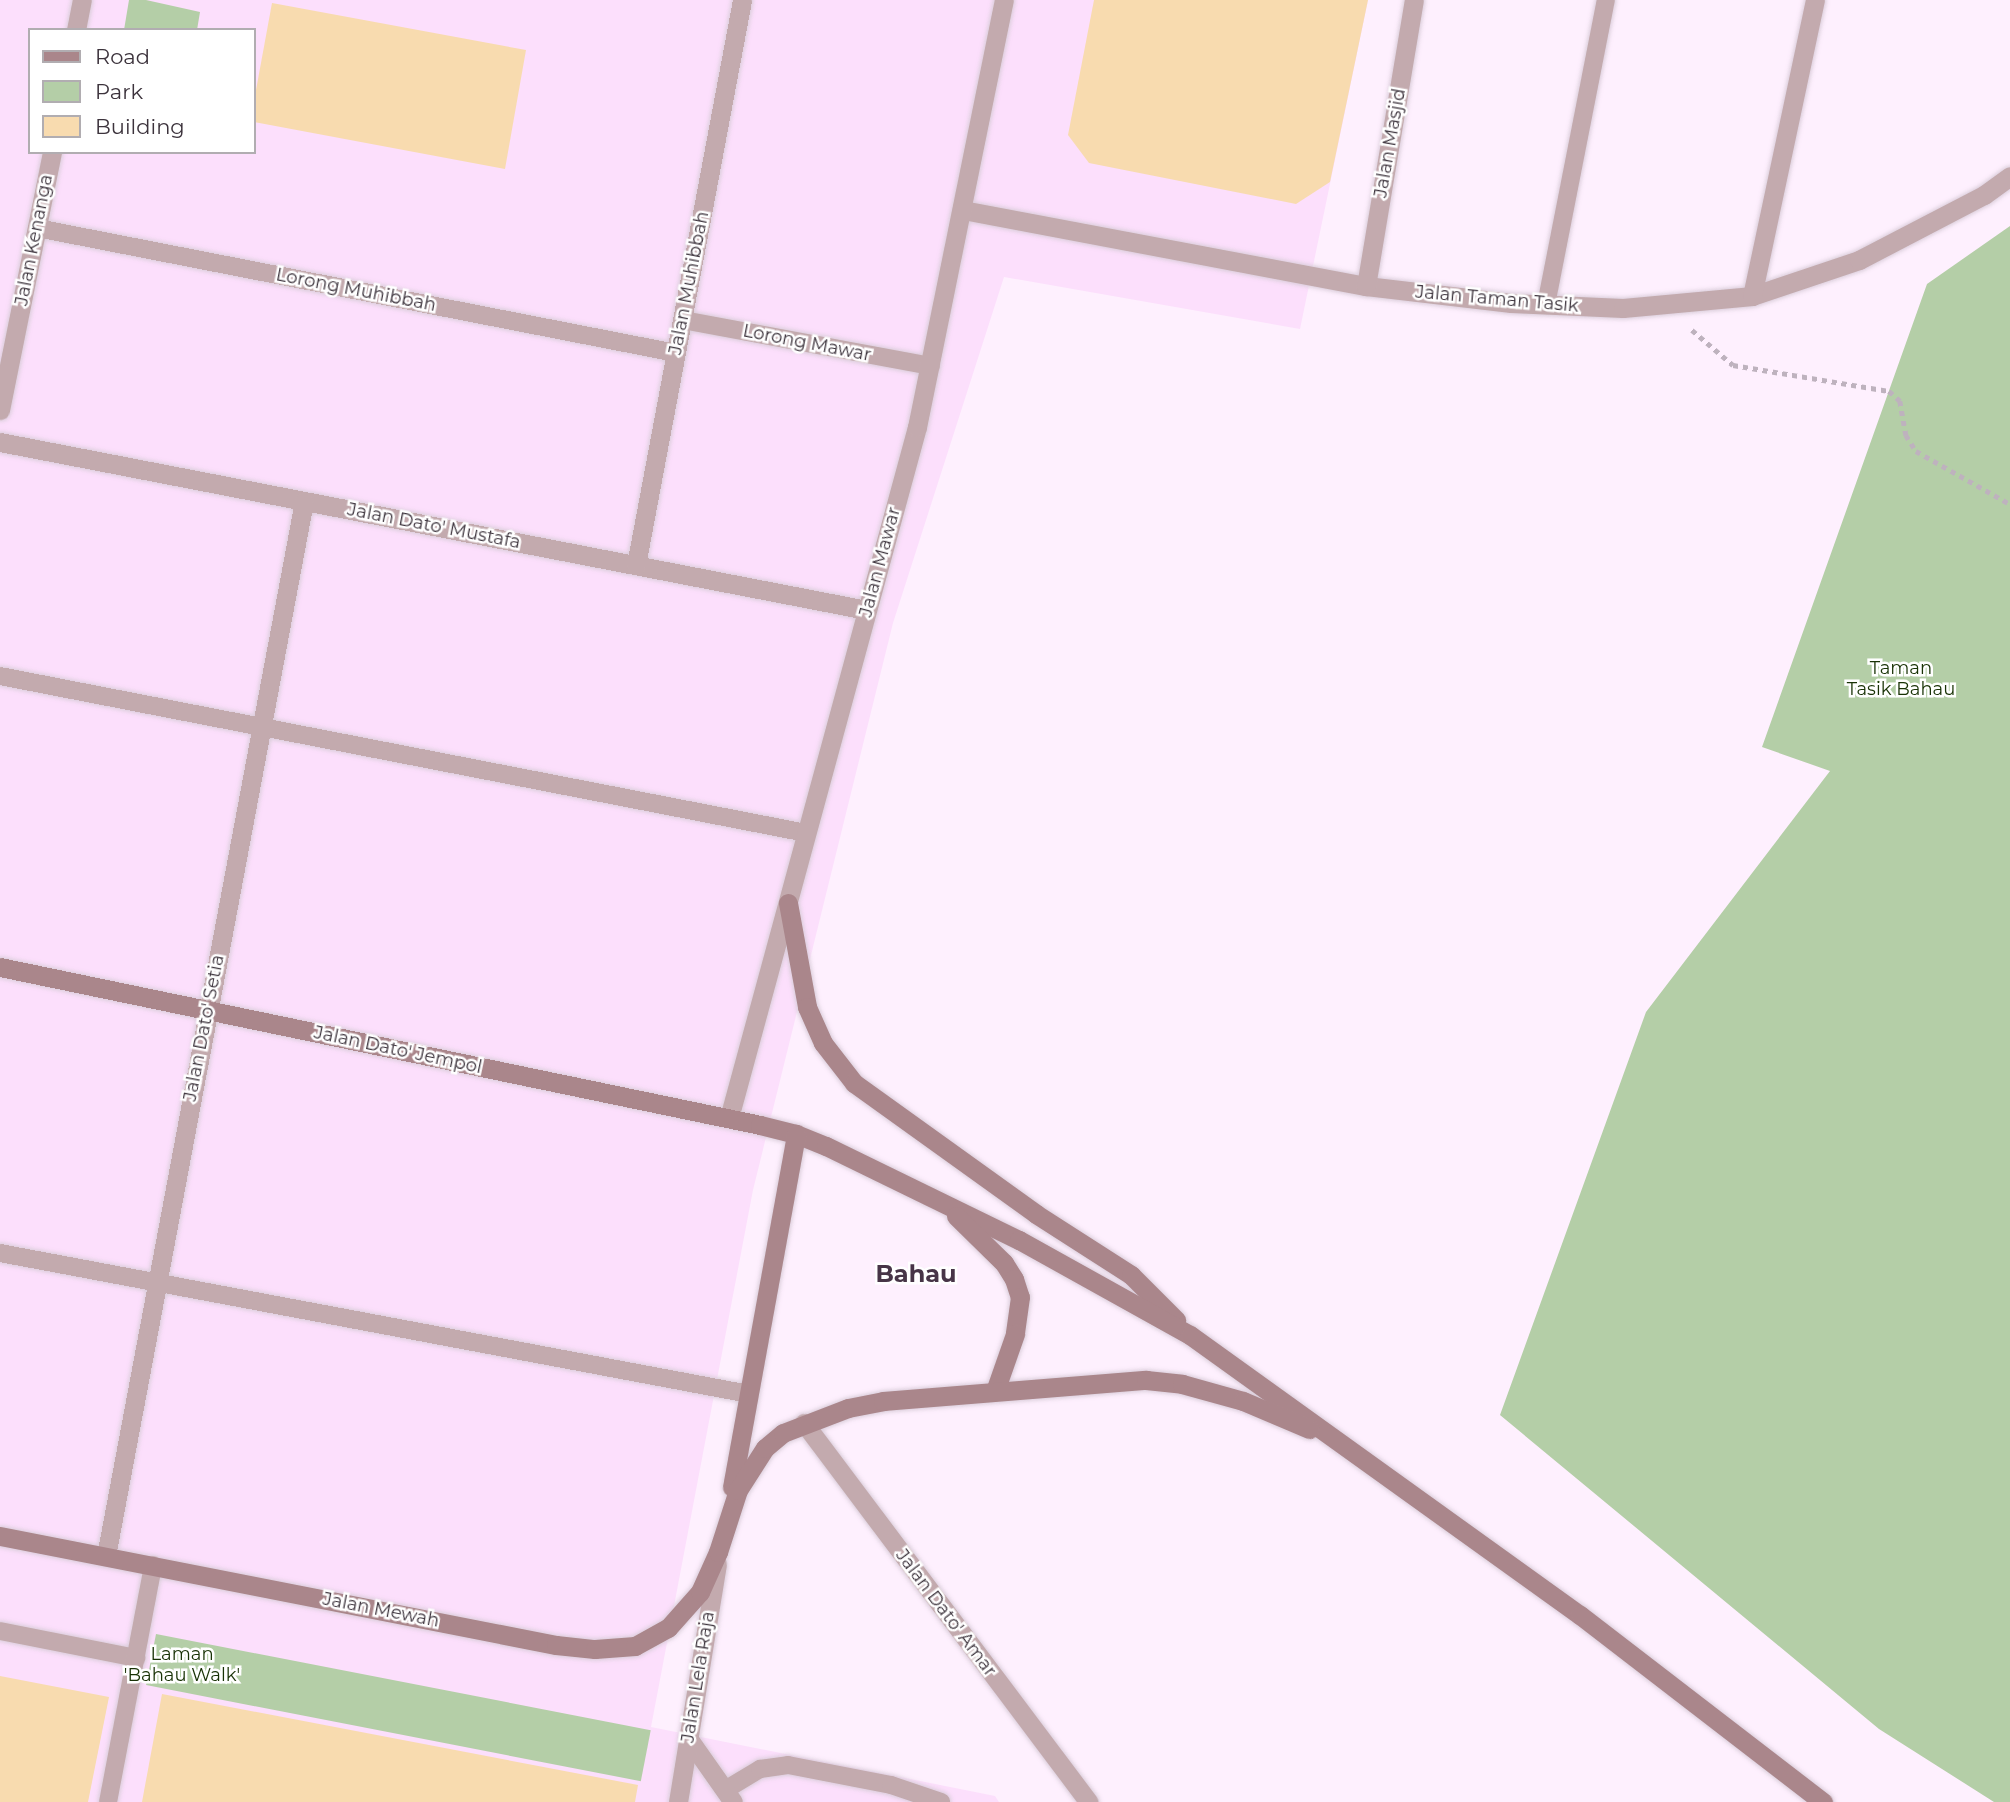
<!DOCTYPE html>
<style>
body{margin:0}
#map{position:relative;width:2010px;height:1802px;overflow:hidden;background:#fef0fe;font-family:Montserrat,sans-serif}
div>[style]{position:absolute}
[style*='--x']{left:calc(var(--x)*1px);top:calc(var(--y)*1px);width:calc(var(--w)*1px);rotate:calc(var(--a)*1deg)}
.built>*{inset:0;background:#fcdffc}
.green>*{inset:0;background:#b4cea7;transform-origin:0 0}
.building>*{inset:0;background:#f8dbaf}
.path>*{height:4.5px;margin-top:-2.25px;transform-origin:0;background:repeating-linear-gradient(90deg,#beb2be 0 5px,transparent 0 10px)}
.roads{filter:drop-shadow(0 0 2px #dbcedb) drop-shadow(0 0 2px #dbcedb)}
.service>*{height:18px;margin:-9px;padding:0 9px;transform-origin:9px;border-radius:9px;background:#c3aaae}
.minor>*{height:19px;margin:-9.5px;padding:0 9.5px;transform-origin:9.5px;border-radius:9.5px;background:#c3aaae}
.secondary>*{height:19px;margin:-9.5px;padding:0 9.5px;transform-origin:9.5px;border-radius:9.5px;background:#aa868b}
span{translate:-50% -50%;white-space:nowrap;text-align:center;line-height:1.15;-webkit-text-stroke:5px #fff;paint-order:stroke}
.street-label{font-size:18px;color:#3c333c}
.park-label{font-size:18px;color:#183205}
.district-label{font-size:24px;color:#473447;font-weight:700}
.legend{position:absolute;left:28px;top:28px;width:228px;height:126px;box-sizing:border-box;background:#fff;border:2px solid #b1adb1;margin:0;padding:9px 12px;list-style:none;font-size:21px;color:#3c333c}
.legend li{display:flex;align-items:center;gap:14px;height:35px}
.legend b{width:35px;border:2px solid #b1adb1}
</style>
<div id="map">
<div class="built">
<i style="clip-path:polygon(evenodd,0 0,1368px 0,1300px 329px,1004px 277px,893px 623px,753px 1190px,651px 1727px,995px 1796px,999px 1802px,0 1802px,0 0,30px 30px,254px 30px,254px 152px,30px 152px,30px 30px)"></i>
</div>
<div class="green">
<i style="clip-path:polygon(129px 0,146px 0,200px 12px,197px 30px,124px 30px)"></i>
<i style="clip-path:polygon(2010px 226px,2010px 1802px,1994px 1802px,1879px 1729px,1500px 1415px,1646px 1012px,1830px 771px,1762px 747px,1927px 284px)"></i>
<i style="left:156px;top:1634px;width:504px;height:52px;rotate:11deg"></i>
</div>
<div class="building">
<i style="clip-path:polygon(1094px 0,1368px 0,1330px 182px,1296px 204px,1089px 163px,1068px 135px)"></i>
<i style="clip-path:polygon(272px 3px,526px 50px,505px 169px,254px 122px,254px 101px)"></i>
<i style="clip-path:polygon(0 1676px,109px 1697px,88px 1802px,0 1802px)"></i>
<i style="clip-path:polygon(162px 1694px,638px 1785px,635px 1802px,142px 1802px)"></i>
</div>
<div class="path">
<i style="--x:1692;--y:330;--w:54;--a:40.5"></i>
<i style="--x:1733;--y:365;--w:158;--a:9.5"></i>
<i style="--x:1889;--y:391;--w:15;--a:42"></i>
<i style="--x:1900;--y:401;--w:35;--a:80"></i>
<i style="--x:1906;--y:435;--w:19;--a:58"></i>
<i style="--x:1916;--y:451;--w:108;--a:29.4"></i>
</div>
<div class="roads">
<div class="service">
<i style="--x:37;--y:228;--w:651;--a:11.07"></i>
<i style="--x:1546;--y:305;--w:311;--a:-78.9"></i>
<i style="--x:683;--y:320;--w:252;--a:10.5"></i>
<i style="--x:0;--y:676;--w:821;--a:11.02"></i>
<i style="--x:0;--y:1253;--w:762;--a:10.66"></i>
<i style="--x:0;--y:1631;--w:139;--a:11.2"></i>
<i style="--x:725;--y:1790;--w:41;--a:-31"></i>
<i style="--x:760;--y:1769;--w:28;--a:-8"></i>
<i style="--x:788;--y:1765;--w:105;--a:11"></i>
<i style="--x:891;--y:1785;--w:53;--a:18.8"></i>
<i style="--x:108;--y:1802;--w:241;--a:-79.2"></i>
</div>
<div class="minor">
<i style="--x:76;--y:30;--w:31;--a:-79"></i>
<i style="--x:963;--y:210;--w:410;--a:10.7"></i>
<i style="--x:1366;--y:286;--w:146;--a:6.7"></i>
<i style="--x:1511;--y:303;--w:112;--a:2.6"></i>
<i style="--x:1623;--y:308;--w:130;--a:-5.3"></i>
<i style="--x:1752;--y:296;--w:113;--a:-18.6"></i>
<i style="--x:1859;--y:260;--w:141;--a:-27.5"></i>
<i style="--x:1984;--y:195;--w:32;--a:-36"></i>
<i style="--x:1366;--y:286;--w:290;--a:-80.5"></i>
<i style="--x:1752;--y:296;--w:303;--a:-78"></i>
<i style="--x:0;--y:410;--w:263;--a:-78.6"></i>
<i style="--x:0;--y:442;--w:883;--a:10.97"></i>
<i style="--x:636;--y:565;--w:575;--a:-79.37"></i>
<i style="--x:729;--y:1118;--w:716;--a:-74.78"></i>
<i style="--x:917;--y:427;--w:436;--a:-78.5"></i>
<i style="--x:804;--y:1423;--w:474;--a:53.1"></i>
<i style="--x:106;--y:1556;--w:1073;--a:-79.37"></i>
<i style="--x:688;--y:1738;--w:78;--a:54.9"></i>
<i style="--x:678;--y:1802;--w:241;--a:-80.7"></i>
</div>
<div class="secondary">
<i style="--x:788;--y:903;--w:106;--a:79.6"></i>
<i style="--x:807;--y:1007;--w:39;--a:66"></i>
<i style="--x:823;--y:1043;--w:51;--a:52.2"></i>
<i style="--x:854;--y:1083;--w:224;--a:35.7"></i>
<i style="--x:1036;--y:1214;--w:113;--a:32.7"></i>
<i style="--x:1131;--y:1275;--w:64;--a:45"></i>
<i style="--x:0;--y:967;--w:776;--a:11.74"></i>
<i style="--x:760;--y:1125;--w:37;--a:14"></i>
<i style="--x:796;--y:1134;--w:32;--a:22"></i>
<i style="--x:826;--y:1146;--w:215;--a:26"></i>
<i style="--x:1019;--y:1240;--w:196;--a:29.1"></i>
<i style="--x:1190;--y:1335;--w:480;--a:35.7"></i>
<i style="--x:1580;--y:1615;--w:307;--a:37.6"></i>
<i style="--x:956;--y:1216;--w:67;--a:44.4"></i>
<i style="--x:1004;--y:1263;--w:19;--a:58"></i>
<i style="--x:1014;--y:1279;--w:19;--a:72"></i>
<i style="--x:1020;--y:1297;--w:37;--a:98"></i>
<i style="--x:1015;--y:1334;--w:60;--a:109.3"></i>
<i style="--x:732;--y:1487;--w:359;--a:-79.7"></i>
<i style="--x:0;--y:1536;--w:567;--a:11.09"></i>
<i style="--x:556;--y:1645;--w:39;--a:6"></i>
<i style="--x:595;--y:1649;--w:40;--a:-4.3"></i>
<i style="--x:635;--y:1646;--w:38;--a:-29"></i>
<i style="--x:668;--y:1628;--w:48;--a:-48.4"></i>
<i style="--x:700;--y:1592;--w:44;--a:-65.8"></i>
<i style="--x:718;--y:1552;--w:65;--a:-72.1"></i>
<i style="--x:738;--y:1490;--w:50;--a:-57.3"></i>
<i style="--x:765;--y:1448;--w:23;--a:-40"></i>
<i style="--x:783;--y:1433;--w:70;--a:-21"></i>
<i style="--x:848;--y:1408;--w:36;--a:-11"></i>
<i style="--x:883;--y:1401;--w:264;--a:-4.6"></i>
<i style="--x:1146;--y:1380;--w:36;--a:6"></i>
<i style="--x:1182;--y:1384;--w:63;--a:15.6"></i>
<i style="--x:1243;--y:1401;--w:72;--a:23"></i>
</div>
</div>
<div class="street-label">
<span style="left:1390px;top:143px;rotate:-80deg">Jalan Masjid</span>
<span style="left:34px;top:240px;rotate:-79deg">Jalan Kenanga</span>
<span style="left:689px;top:283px;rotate:-79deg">Jalan Muhibbah</span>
<span style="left:356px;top:290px;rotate:11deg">Lorong Muhibbah</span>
<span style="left:1497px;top:299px;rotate:5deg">Jalan Taman Tasik</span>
<span style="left:807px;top:343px;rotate:11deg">Lorong Mawar</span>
<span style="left:434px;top:526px;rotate:11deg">Jalan Dato' Mustafa</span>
<span style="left:880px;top:562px;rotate:-75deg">Jalan Mawar</span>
<span style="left:204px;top:1028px;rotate:-79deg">Jalan Dato' Setia</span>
<span style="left:398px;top:1050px;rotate:12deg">Jalan Dato' Jempol</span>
<span style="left:381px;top:1610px;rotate:11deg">Jalan Mewah</span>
<span style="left:946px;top:1613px;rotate:53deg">Jalan Dato' Amar</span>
<span style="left:698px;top:1677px;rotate:-81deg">Jalan Lela Raja</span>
</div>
<div class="park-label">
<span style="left:1901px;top:679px">Taman<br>Tasik Bahau</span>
<span style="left:182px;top:1665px">Laman<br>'Bahau Walk'</span>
</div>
<div class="district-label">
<span style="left:916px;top:1274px">Bahau</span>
</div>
<ul class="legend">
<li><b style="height:9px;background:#aa868b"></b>Road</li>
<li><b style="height:19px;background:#b4cea7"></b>Park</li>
<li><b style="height:19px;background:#f8dbaf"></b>Building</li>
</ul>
</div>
